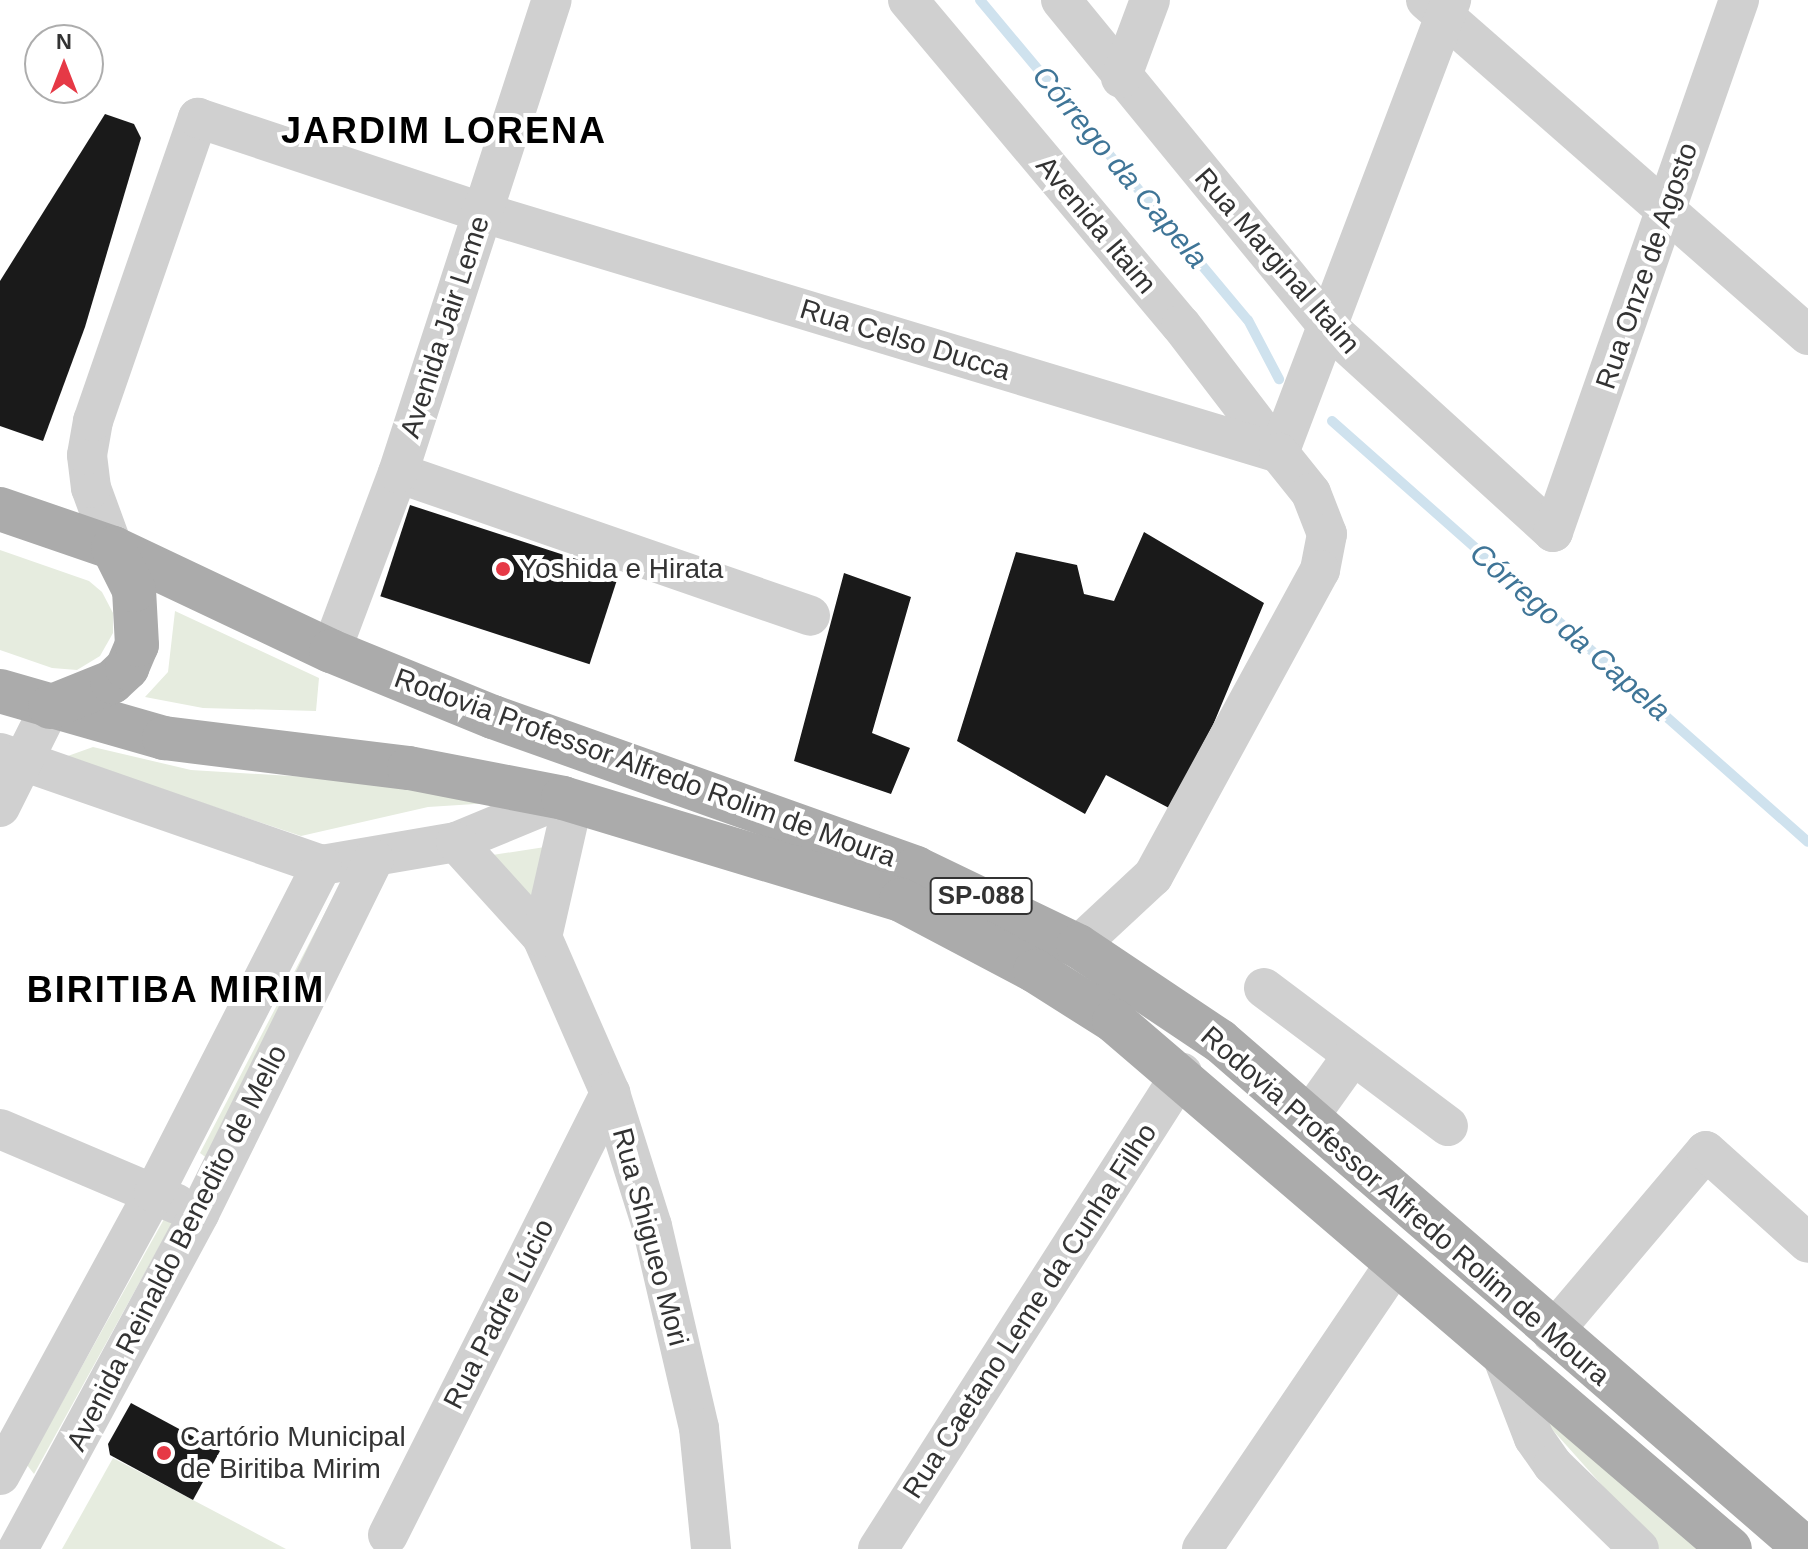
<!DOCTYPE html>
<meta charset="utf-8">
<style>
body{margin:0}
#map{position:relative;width:1808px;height:1549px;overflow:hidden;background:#fff;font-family:Helvetica,sans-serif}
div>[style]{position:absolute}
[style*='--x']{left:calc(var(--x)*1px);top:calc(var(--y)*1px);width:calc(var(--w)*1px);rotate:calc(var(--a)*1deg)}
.green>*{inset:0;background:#e6ecdf}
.stream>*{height:10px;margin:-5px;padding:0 5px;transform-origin:5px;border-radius:5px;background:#cfe2ee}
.building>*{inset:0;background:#1a1a1a;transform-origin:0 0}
.minor>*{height:40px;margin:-20px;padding:0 20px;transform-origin:20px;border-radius:20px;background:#d0d0d0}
.major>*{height:44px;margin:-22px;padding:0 22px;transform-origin:22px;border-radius:22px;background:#ababab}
.dots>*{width:22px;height:22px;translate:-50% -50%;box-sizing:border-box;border:4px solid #fff;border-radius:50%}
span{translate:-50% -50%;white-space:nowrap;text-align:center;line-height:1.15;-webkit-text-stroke:8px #fff;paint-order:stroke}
.shield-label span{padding:2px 6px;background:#fff;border:2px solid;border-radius:6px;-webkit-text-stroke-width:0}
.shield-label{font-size:26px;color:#333;font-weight:700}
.street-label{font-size:28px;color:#333}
.poi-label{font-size:28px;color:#333}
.left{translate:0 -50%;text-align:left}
.water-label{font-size:30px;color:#3f7597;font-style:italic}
.district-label{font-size:36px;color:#000;font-weight:700;letter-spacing:2px}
.north{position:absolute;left:24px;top:24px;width:80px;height:80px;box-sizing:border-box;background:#fff;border:2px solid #adadad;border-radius:50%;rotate:0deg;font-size:22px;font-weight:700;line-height:32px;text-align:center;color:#333}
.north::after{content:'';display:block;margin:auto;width:28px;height:36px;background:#e63946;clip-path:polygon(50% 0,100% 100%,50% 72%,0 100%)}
</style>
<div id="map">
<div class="green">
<i style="clip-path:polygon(0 550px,89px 581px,102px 592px,113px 613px,113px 633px,100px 656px,77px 670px,52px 668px,0 650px)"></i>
<i style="clip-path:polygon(175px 611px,319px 678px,316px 711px,203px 708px,145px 697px,168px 672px)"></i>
<i style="clip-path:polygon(93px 747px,191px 770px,325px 778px,506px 802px,428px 807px,301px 836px,65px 757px)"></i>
<i style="clip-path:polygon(545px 847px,535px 904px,486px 856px)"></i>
<i style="clip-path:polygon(339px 886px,208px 1159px,200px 1153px)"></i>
<i style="clip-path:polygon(173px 1203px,181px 1207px,34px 1474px,27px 1465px)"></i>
<i style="clip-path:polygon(1533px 1408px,1702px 1549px,1659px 1549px)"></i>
<i style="clip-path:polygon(113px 1458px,193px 1500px,286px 1549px,62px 1549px)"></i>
</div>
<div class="stream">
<i style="--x:980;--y:0;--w:417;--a:50.1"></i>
<i style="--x:1248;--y:320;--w:67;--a:62.3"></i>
<i style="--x:1332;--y:421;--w:635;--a:41.49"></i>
</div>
<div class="building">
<i style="clip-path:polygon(105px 114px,134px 124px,141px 138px,85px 327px,43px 441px,0 426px,0 281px)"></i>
<i style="left:410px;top:505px;width:220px;height:96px;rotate:18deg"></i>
<i style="clip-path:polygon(1144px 532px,1264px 603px,1213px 725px,1169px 808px,1106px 775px,1085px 814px,957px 741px,1016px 552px,1077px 565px,1084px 594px,1114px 601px)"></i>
<i style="clip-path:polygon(844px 573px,911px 597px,872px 733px,910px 748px,891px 794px,794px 761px)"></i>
<i style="clip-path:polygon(131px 1403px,220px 1451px,193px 1500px,110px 1455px,108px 1444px)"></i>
</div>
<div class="minor">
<i style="--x:908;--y:0;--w:424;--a:50"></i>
<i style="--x:1181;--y:325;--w:161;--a:52.6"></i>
<i style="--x:1061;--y:0;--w:424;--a:50.7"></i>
<i style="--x:1329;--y:328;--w:303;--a:42.3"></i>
<i style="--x:1553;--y:532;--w:564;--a:-70.73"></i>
<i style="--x:1426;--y:0;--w:508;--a:41.25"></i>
<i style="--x:1121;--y:78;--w:83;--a:-69.6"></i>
<i style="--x:1279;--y:453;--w:485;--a:-69.2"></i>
<i style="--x:398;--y:473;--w:436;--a:19.1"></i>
<i style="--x:113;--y:548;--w:64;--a:-110.1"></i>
<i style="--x:91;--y:488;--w:33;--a:-97"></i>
<i style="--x:87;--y:455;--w:35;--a:-80"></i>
<i style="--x:93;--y:421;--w:321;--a:-70.9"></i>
<i style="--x:198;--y:118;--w:298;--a:18.4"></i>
<i style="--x:481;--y:212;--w:834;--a:16.8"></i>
<i style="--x:1279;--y:453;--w:51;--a:51.3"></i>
<i style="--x:1311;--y:493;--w:44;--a:68.7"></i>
<i style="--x:1327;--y:534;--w:37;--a:101"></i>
<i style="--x:1320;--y:570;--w:349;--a:118.6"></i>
<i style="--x:1153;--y:876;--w:103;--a:137"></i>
<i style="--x:331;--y:651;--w:190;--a:-69.4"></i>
<i style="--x:398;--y:473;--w:497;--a:-72"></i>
<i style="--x:0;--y:753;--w:341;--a:19.2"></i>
<i style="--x:322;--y:865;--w:136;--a:-9.7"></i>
<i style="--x:456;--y:842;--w:116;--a:-22.4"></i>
<i style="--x:0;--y:807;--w:112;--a:-63.4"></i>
<i style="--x:456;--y:842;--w:128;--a:47.8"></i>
<i style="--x:542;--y:937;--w:170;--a:66.4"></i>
<i style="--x:610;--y:1093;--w:139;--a:72.5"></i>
<i style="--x:652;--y:1226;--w:207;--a:76.9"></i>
<i style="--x:699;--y:1428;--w:122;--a:84.3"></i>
<i style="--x:542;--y:937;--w:139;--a:-77.2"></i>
<i style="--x:1264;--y:988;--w:230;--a:36.9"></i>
<i style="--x:1308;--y:1118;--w:77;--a:-54.5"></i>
<i style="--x:0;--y:1129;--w:192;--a:23"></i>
<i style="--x:1552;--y:1333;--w:238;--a:-49.8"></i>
<i style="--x:1706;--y:1151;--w:137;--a:42"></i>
<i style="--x:1500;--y:1350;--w:94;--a:68.9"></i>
<i style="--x:1534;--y:1438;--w:33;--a:55"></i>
<i style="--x:1553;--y:1465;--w:120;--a:44.3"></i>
<i style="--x:0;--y:1475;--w:321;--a:-61.4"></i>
<i style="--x:154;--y:1193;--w:369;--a:-62.9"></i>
<i style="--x:388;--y:1535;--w:495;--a:-63.3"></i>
<i style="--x:18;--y:1549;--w:381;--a:-61.6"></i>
<i style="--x:199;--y:1214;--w:396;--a:-63.8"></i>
<i style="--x:878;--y:1549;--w:565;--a:-57.44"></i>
<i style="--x:1202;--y:1549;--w:346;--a:-55.9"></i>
</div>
<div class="major">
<i style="--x:0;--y:509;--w:120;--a:19"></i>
<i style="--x:113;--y:548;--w:241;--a:25.3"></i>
<i style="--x:331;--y:651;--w:175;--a:22.2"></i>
<i style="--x:493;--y:717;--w:449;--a:19.6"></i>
<i style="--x:916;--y:868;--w:180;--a:25.7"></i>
<i style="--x:1078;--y:946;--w:171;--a:33.8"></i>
<i style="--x:1220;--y:1041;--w:776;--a:40.92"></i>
<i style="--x:0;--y:691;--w:171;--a:16"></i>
<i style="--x:164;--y:738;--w:247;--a:7"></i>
<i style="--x:409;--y:768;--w:157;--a:11"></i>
<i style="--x:563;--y:798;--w:353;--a:16.8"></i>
<i style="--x:901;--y:900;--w:152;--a:27.9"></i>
<i style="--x:1035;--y:971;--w:93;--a:32.3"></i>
<i style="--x:1114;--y:1021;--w:811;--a:40.6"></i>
<i style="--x:50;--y:707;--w:67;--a:-22"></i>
<i style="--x:112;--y:682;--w:21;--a:-43"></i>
<i style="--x:127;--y:668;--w:25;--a:-67"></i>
<i style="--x:137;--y:645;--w:55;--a:-93.1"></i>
<i style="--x:134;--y:590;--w:47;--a:-116.6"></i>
</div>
<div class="dots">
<i style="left:503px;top:569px;background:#e63946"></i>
<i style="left:164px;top:1453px;background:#e63946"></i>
</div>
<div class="shield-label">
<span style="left:981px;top:896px">SP-088</span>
</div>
<div class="street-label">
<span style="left:1096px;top:225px;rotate:50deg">Avenida Itaim</span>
<span style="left:1277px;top:261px;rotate:49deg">Rua Marginal Itaim</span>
<span style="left:1647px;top:266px;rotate:-71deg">Rua Onze de Agosto</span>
<span style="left:445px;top:327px;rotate:-72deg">Avenida Jair Leme</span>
<span style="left:905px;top:340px;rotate:17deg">Rua Celso Ducca</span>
<span style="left:645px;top:768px;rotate:20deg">Rodovia Professor Alfredo Rolim de Moura</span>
<span style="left:1405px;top:1206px;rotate:41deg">Rodovia Professor Alfredo Rolim de Moura</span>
<span style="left:650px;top:1237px;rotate:75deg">Rua Shigueo Mori</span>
<span style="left:177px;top:1248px;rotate:-63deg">Avenida Reinaldo Benedito de Mello</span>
<span style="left:1030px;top:1311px;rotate:-57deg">Rua Caetano Leme da Cunha Filho</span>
<span style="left:499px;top:1314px;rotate:-63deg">Rua Padre Lúcio</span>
</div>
<div class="poi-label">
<span class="left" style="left:519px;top:569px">Yoshida e Hirata</span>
<span class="left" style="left:180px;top:1453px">Cartório Municipal<br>de Biritiba Mirim</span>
</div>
<div class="water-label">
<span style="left:1120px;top:167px;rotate:50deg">Córrego da Capela</span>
<span style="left:1570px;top:632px;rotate:41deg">Córrego da Capela</span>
</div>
<div class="district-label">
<span style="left:444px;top:131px">JARDIM LORENA</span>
<span style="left:176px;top:990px">BIRITIBA MIRIM</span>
</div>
<div class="north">N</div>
</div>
